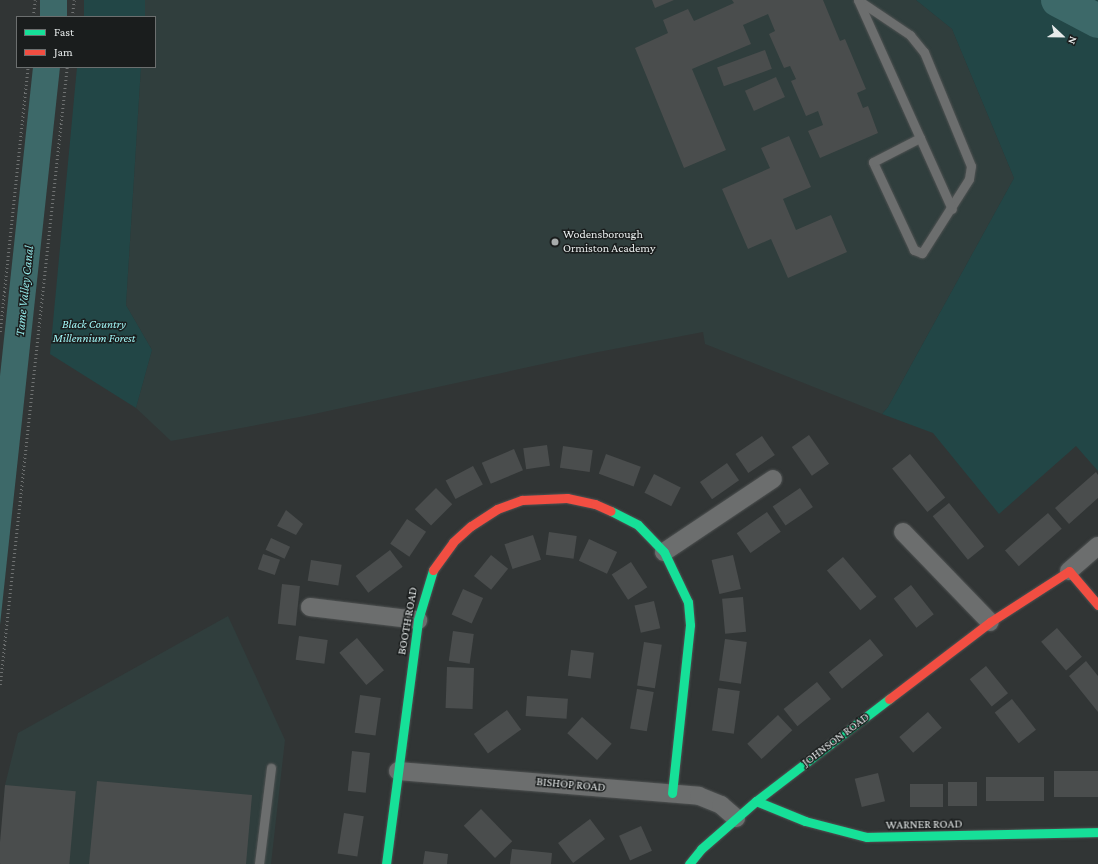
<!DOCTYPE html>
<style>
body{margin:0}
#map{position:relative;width:1098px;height:864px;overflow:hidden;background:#313535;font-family:"Crimson Pro",serif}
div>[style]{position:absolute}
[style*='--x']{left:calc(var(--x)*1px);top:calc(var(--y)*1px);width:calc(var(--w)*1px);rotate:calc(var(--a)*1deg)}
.built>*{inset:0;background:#303e3d}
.green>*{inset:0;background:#224646;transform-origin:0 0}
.water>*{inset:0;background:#3d6969;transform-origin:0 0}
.river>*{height:34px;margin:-17px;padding:0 17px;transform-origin:17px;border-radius:17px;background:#3d6969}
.building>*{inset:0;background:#4a4d4d;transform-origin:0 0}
.path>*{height:2.5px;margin-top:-1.25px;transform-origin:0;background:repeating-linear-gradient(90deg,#6f7272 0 1px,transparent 0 4px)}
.roads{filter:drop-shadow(0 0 1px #4f5252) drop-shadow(0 0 1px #4f5252)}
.lane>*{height:9px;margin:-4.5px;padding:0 4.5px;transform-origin:4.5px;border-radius:4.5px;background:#6c6e6e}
.street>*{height:18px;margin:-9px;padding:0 9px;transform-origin:9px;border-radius:9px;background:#6c6e6e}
.fast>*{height:9px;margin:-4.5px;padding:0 4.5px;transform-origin:4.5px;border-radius:4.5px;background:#16e098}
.jam>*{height:9px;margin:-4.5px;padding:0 4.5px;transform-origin:4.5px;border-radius:4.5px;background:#f24e42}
.dots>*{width:11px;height:11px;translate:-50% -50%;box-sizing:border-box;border:2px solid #1a1d1d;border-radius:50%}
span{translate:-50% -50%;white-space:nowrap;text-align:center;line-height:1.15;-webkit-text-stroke:3px #1a1d1d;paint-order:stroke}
.poi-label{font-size:12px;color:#e7ebeb}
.left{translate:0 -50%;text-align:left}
.park-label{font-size:12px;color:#a0f5f5;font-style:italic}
.street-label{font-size:12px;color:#e7ebeb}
.water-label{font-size:13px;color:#93e8e8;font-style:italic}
.legend{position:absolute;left:16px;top:16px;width:140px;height:52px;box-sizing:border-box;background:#1a1d1d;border:1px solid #6c6f6f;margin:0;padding:5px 7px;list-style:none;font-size:12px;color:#e7ebeb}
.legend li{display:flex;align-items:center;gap:8px;height:20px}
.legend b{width:20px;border:1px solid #6c6f6f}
.north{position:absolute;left:1042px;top:16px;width:40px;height:40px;-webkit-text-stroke:3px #1a1d1d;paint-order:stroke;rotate:112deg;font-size:11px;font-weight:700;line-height:16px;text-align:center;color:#e7ebeb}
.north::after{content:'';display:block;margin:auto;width:14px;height:18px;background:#e7ebeb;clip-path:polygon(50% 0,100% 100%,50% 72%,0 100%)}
</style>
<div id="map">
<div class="built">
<i style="clip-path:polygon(145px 0,916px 0,952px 29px,1014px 178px,888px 407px,882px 414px,705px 344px,703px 332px,593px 353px,305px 416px,171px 441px,136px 408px,152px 350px,126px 305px,141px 67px,155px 67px,155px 17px,144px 17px)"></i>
<i style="clip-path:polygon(228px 616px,285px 740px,271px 864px,0 864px,5px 785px,18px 733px)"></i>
</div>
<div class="green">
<i style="left:84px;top:0;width:61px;height:17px"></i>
<i style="clip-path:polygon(916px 0,1098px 0,1098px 471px,1076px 446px,999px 514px,933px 433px,882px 414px,888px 407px,1014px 178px,952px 29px)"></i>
<i style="clip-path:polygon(77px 67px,141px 67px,126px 305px,152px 350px,136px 408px,50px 354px)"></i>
</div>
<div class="water">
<i style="left:40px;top:0;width:27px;height:17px"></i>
<i style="clip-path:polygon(33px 67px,60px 67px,0 625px,0 376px)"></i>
</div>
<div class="river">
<i style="--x:1058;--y:0;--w:45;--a:27.7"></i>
</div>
<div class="building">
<i style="clip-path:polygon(652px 0,674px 0,655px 8px)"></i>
<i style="clip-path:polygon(732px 0,823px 0,840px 41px,845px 39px,866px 89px,857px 93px,863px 108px,868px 106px,878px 133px,820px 158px,808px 131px,823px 125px,818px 111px,806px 116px,791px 81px,796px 79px,790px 66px,784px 68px,769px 34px,775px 31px,768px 14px,743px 25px,751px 44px,692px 69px,726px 150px,684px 168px,635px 48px,668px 33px,663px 20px,688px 9px,694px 21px,734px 3px)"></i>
<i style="left:765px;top:50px;width:20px;height:51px;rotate:70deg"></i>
<i style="left:776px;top:77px;width:22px;height:34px;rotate:66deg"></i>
<i style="clip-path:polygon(789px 136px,811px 187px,783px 199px,796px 230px,831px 215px,847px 252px,788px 278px,771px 239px,748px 249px,722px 189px,770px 168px,761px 148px)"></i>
<i style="left:809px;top:435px;width:35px;height:21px;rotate:55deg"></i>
<i style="left:762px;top:436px;width:23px;height:32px;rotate:56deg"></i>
<i style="left:547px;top:445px;width:21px;height:24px;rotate:82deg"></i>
<i style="left:563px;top:446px;width:30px;height:22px;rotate:8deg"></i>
<i style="left:514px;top:449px;width:23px;height:35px;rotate:67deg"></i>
<i style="left:606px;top:454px;width:37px;height:21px;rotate:20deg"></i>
<i style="left:910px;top:454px;width:56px;height:23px;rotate:51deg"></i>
<i style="left:727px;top:463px;width:21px;height:33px;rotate:55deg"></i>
<i style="left:473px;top:466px;width:21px;height:31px;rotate:62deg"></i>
<i style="clip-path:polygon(1096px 472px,1098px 475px,1098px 498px,1069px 524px,1055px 508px)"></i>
<i style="left:654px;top:474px;width:30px;height:21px;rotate:27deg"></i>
<i style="left:436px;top:488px;width:23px;height:30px;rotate:45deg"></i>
<i style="left:800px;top:488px;width:23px;height:33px;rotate:56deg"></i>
<i style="left:949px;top:503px;width:56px;height:21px;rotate:51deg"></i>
<i style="clip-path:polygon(286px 510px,303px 524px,296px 535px,277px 526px)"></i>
<i style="left:767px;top:512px;width:24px;height:37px;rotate:55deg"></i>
<i style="left:1048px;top:513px;width:21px;height:57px;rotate:49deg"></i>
<i style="left:407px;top:519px;width:23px;height:30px;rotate:34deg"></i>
<i style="left:549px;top:532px;width:28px;height:23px;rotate:8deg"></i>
<i style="left:533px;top:535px;width:26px;height:30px;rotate:72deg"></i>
<i style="left:271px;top:538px;width:21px;height:13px;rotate:25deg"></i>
<i style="left:589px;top:539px;width:31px;height:24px;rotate:25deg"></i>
<i style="left:390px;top:550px;width:21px;height:43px;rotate:53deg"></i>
<i style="left:263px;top:554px;width:18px;height:16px;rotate:19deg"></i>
<i style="left:491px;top:555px;width:22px;height:27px;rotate:39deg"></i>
<i style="left:733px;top:555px;width:35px;height:22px;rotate:77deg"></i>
<i style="left:843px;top:557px;width:52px;height:21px;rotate:50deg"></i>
<i style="left:311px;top:560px;width:31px;height:21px;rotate:9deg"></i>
<i style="left:631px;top:562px;width:30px;height:23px;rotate:57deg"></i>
<i style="left:282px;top:584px;width:18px;height:40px;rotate:6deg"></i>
<i style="left:911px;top:585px;width:37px;height:22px;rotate:52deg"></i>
<i style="left:463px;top:589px;width:22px;height:28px;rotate:24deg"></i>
<i style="left:743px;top:597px;width:35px;height:21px;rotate:85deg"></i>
<i style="left:654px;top:601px;width:28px;height:20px;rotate:77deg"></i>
<i style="left:1057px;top:628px;width:38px;height:21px;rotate:49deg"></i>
<i style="left:453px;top:631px;width:21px;height:30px;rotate:8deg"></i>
<i style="left:299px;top:636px;width:29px;height:24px;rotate:8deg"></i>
<i style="left:357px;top:638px;width:42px;height:23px;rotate:50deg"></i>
<i style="left:725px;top:639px;width:22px;height:42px;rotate:8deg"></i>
<i style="left:870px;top:639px;width:21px;height:53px;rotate:51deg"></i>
<i style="left:644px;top:642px;width:18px;height:44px;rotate:9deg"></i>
<i style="left:571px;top:650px;width:23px;height:26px;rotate:7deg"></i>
<i style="clip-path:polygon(1086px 661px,1098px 676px,1098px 712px,1069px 676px)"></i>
<i style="left:986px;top:666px;width:35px;height:21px;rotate:51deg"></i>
<i style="left:447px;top:667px;width:27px;height:41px;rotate:2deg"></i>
<i style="left:817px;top:682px;width:22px;height:43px;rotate:51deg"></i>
<i style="left:718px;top:688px;width:22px;height:43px;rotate:8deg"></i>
<i style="left:637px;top:689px;width:17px;height:40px;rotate:10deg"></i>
<i style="left:360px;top:695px;width:21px;height:38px;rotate:8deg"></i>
<i style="left:527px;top:696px;width:41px;height:20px;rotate:4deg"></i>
<i style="left:1012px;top:699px;width:39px;height:22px;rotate:52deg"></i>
<i style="left:507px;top:710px;width:24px;height:41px;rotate:54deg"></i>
<i style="left:928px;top:712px;width:21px;height:38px;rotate:49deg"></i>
<i style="left:778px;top:715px;width:21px;height:42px;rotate:47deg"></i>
<i style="left:582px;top:717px;width:40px;height:22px;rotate:42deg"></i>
<i style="left:352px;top:751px;width:18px;height:40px;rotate:6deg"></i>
<i style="left:1098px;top:771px;width:26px;height:44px;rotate:90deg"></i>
<i style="left:878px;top:773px;width:29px;height:24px;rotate:76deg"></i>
<i style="left:1044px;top:777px;width:24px;height:58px;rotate:90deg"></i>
<i style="clip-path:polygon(97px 781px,252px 795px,246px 864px,89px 864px)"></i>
<i style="left:977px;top:782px;width:24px;height:29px;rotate:90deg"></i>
<i style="left:910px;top:784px;width:33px;height:23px"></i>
<i style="left:5px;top:785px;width:71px;height:79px;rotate:5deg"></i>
<i style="left:481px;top:809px;width:45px;height:24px;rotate:46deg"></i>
<i style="left:344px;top:813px;width:20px;height:41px;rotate:9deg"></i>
<i style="left:590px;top:819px;width:25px;height:40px;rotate:53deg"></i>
<i style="left:641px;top:826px;width:27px;height:24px;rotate:66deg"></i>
<i style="clip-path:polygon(512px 849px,552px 853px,551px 864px,510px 864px)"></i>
<i style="clip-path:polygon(425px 851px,448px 854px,447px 864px,423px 864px)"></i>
</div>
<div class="path">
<i style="--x:33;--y:17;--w:17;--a:-83"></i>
<i style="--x:72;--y:17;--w:17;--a:-83"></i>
<i style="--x:0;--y:332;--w:266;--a:-84"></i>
<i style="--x:0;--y:685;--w:622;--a:-83.81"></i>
</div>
<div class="roads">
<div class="lane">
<i style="--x:858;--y:0;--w:63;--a:33.9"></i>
<i style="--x:910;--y:35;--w:22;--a:51"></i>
<i style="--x:924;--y:52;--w:123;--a:67.6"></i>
<i style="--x:971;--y:166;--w:13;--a:99"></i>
<i style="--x:969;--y:179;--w:88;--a:122.4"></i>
<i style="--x:922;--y:253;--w:9;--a:-159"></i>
<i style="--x:914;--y:250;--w:97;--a:-115"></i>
<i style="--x:873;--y:162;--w:53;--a:-27.1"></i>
<i style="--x:858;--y:0;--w:229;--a:65.8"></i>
<i style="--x:259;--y:864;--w:97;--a:-82.9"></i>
</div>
<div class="street">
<i style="--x:903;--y:532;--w:125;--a:46"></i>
<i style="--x:664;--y:552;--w:131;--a:-33.8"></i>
<i style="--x:1069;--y:571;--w:38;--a:-41"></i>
<i style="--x:310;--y:607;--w:109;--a:6.9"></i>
<i style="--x:398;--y:771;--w:302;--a:4.7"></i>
<i style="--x:699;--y:796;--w:24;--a:22"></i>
<i style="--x:721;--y:805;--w:20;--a:41"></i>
</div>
<div class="fast">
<i style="--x:611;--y:511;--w:30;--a:27"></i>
<i style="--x:638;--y:525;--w:37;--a:46"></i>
<i style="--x:664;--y:552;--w:55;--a:64.4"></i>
<i style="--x:688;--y:602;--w:23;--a:85"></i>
<i style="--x:690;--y:625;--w:169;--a:96.1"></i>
<i style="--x:756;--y:801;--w:53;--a:22.2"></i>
<i style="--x:805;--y:821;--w:64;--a:14.5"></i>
<i style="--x:867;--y:837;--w:231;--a:-1.2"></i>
<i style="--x:386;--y:864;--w:246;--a:-82.5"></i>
<i style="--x:418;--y:620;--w:52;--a:-73.3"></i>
<i style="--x:689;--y:864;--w:19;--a:-51"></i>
<i style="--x:701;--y:849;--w:73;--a:-41.1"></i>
<i style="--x:756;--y:801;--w:168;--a:-37.5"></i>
</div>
<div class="jam">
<i style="--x:433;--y:570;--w:34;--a:-54"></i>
<i style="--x:453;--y:542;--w:24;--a:-42"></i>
<i style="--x:471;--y:526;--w:31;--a:-33"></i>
<i style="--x:497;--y:509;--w:27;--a:-20"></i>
<i style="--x:522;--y:500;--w:45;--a:-2.5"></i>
<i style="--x:567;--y:498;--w:29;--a:12"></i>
<i style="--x:595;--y:504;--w:17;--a:24"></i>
<i style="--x:889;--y:699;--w:127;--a:-37.3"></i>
<i style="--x:990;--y:622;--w:94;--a:-32.8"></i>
<i style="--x:1069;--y:571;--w:45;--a:49.5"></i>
</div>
</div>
<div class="dots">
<i style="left:555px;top:242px;background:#a7abab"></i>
</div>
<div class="poi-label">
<span class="left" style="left:563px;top:242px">Wodensborough<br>Ormiston Academy</span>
</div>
<div class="park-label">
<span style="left:94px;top:332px">Black Country<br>Millennium Forest</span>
</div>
<div class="street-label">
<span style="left:408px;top:621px;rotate:-80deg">BOOTH ROAD</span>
<span style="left:836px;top:740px;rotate:-37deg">JOHNSON ROAD</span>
<span style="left:571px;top:785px;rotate:5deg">BISHOP ROAD</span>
<span style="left:924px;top:825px;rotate:-1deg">WARNER ROAD</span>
</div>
<div class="water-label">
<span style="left:25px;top:291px;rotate:-84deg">Tame Valley Canal</span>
</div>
<ul class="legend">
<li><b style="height:5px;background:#16e098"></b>Fast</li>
<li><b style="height:5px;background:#f24e42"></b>Jam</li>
</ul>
<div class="north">N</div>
</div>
